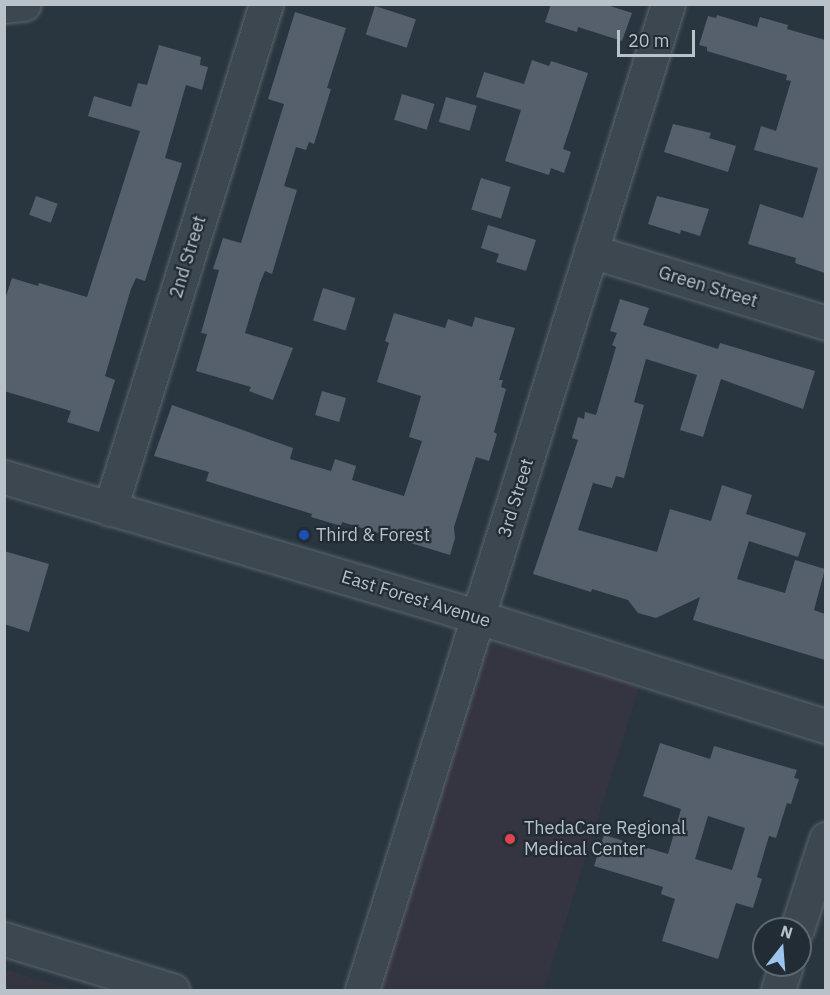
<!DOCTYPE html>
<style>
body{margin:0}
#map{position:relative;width:830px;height:995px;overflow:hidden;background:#29353f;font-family:"IBM Plex Sans",sans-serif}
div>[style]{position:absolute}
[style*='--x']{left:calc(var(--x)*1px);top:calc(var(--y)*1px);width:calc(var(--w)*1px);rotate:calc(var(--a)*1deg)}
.medical>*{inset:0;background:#353441}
.building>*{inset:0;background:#55606c;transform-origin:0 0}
.roads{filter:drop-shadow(0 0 2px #5b656c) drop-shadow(0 0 2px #5b656c)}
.minor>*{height:33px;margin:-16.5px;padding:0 16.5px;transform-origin:16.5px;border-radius:16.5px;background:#3d474f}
.dots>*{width:16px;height:16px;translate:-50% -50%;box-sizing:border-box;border:3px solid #222c34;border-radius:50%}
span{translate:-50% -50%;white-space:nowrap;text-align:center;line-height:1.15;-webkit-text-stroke:4.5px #222c34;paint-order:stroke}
.street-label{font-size:18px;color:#bac2c9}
.poi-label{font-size:18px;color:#bac2c9}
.left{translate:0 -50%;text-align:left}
.frame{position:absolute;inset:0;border:6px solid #bac2c9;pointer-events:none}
.north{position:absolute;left:752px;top:917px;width:60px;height:60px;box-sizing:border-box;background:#222c34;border:2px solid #5f6870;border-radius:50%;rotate:17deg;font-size:16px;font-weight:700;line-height:24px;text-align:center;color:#bac2c9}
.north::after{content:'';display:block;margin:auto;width:21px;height:27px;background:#9cc4ec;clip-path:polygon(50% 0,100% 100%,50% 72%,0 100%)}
.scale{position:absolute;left:617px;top:30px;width:78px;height:27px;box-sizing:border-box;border:3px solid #bac2c9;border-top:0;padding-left:8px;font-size:18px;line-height:21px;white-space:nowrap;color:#bac2c9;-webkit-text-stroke:4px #222c34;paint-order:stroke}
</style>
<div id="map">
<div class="medical">
<i style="clip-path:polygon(493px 645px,510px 647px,639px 688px,544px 990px,381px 990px,487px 652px)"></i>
<i style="clip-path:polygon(5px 969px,74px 990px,5px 990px)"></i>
</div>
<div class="building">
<i style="clip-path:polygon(551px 4px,604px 4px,632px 13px,622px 41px,578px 27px,577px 32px,545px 22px)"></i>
<i style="left:375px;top:6px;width:43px;height:30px;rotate:18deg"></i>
<i style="clip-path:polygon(295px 12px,346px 28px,327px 88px,331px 89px,314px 144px,309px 142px,306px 150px,296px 147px,284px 186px,297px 190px,272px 274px,265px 271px,260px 283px,245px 333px,293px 348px,273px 400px,249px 391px,251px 387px,196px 371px,207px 334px,201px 333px,219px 270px,213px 269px,223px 238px,241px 243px,284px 104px,268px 99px)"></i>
<i style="clip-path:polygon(717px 15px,757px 27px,760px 17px,788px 25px,787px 29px,825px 40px,825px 273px,795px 263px,796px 258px,748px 244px,760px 204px,803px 218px,818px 168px,754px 150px,761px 126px,776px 131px,791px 81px,786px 80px,787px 75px,707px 51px,707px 47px,699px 45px,708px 16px,716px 18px)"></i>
<i style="clip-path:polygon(159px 45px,201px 57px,200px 65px,208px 67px,202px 90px,186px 85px,165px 158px,182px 163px,145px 281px,136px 278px,131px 289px,105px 376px,115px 380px,99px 432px,67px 422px,71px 411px,4px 391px,4px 302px,12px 278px,38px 286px,39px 283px,87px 297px,140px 131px,88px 116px,94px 96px,131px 107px,138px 83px,147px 85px)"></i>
<i style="clip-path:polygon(532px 60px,549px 66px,551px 61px,588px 73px,563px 149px,571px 152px,564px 173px,551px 168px,549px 175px,505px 161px,521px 110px,476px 97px,484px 72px,524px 84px)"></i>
<i style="left:402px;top:94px;width:34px;height:27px;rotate:17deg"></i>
<i style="left:446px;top:97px;width:32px;height:26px;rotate:16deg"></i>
<i style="clip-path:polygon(673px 124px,711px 133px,709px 138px,736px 146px,728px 172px,664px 152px)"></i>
<i style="left:481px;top:178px;width:31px;height:33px;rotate:17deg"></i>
<i style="left:36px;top:196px;width:23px;height:20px;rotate:20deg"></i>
<i style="clip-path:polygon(657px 196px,709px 209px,700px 236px,681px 230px,680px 234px,648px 224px)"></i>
<i style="clip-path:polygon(488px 225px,536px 240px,526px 271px,496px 262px,499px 254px,481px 248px)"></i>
<i style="left:323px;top:288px;width:34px;height:34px;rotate:17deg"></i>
<i style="clip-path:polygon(620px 299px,649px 308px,643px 325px,718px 349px,720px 343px,815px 371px,803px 409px,721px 379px,703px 437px,680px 430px,697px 375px,646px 359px,634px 402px,644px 405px,624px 478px,616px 476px,612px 488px,593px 483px,578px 530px,657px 552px,670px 509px,711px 521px,722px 485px,752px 495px,746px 514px,806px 533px,798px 557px,749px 541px,737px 579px,785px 593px,795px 560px,825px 569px,814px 610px,825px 614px,825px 660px,693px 620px,700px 597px,656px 618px,638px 613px,628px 600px,592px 589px,591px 592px,533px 574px,578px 440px,572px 438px,578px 417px,584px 419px,585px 412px,596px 415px,616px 347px,612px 345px,617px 333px,610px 331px)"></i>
<i style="clip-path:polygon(394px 313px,445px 328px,448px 319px,472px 327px,475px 317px,515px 328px,499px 380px,503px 380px,501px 387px,506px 389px,494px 432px,497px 434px,489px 461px,476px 457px,454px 527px,455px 538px,450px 555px,342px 522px,341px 526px,311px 517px,312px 514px,206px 481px,209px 472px,154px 456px,172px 405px,293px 448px,290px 459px,331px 471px,335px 459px,356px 466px,352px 480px,404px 496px,422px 441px,409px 437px,421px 396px,377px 382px,389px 343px,385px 341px)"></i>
<i style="left:322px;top:391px;width:25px;height:25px;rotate:16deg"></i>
<i style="clip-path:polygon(4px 551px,49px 564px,29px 632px,4px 624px)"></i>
<i style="clip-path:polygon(evenodd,660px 743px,710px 759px,714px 746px,797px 770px,794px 778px,799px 779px,791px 804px,787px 803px,776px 838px,769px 836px,757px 877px,762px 879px,753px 908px,736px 903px,718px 959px,662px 941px,675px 899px,661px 894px,663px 887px,594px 866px,604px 835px,668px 854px,681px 809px,643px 796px,660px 743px,708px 816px,745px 828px,732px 870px,695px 859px,708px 816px)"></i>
</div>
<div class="roads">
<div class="minor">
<i style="--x:4;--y:6;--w:20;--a:-6"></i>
<i style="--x:591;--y:251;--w:246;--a:17"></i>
<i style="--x:4;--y:477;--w:467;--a:16.4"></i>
<i style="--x:452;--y:609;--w:392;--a:17.4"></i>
<i style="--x:110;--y:509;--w:529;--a:-72.83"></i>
<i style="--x:797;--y:929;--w:95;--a:-72.1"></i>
<i style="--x:4;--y:939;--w:176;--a:16.9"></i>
<i style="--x:362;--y:990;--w:1032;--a:-72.76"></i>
<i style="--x:778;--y:990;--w:26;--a:-72"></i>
</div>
</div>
<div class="dots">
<i style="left:304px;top:535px;background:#1a4fb4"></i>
<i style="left:510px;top:839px;background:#e0444e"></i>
</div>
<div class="street-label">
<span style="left:188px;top:257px;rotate:-73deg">2nd Street</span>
<span style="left:708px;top:287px;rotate:17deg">Green Street</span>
<span style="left:516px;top:498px;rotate:-73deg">3rd Street</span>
<span style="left:416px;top:599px;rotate:17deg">East Forest Avenue</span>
</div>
<div class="poi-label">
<span class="left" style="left:316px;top:535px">Third &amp; Forest</span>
<span class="left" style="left:524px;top:839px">ThedaCare Regional<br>Medical Center</span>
</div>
<div class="frame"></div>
<div class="north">N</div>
<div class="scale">20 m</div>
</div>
